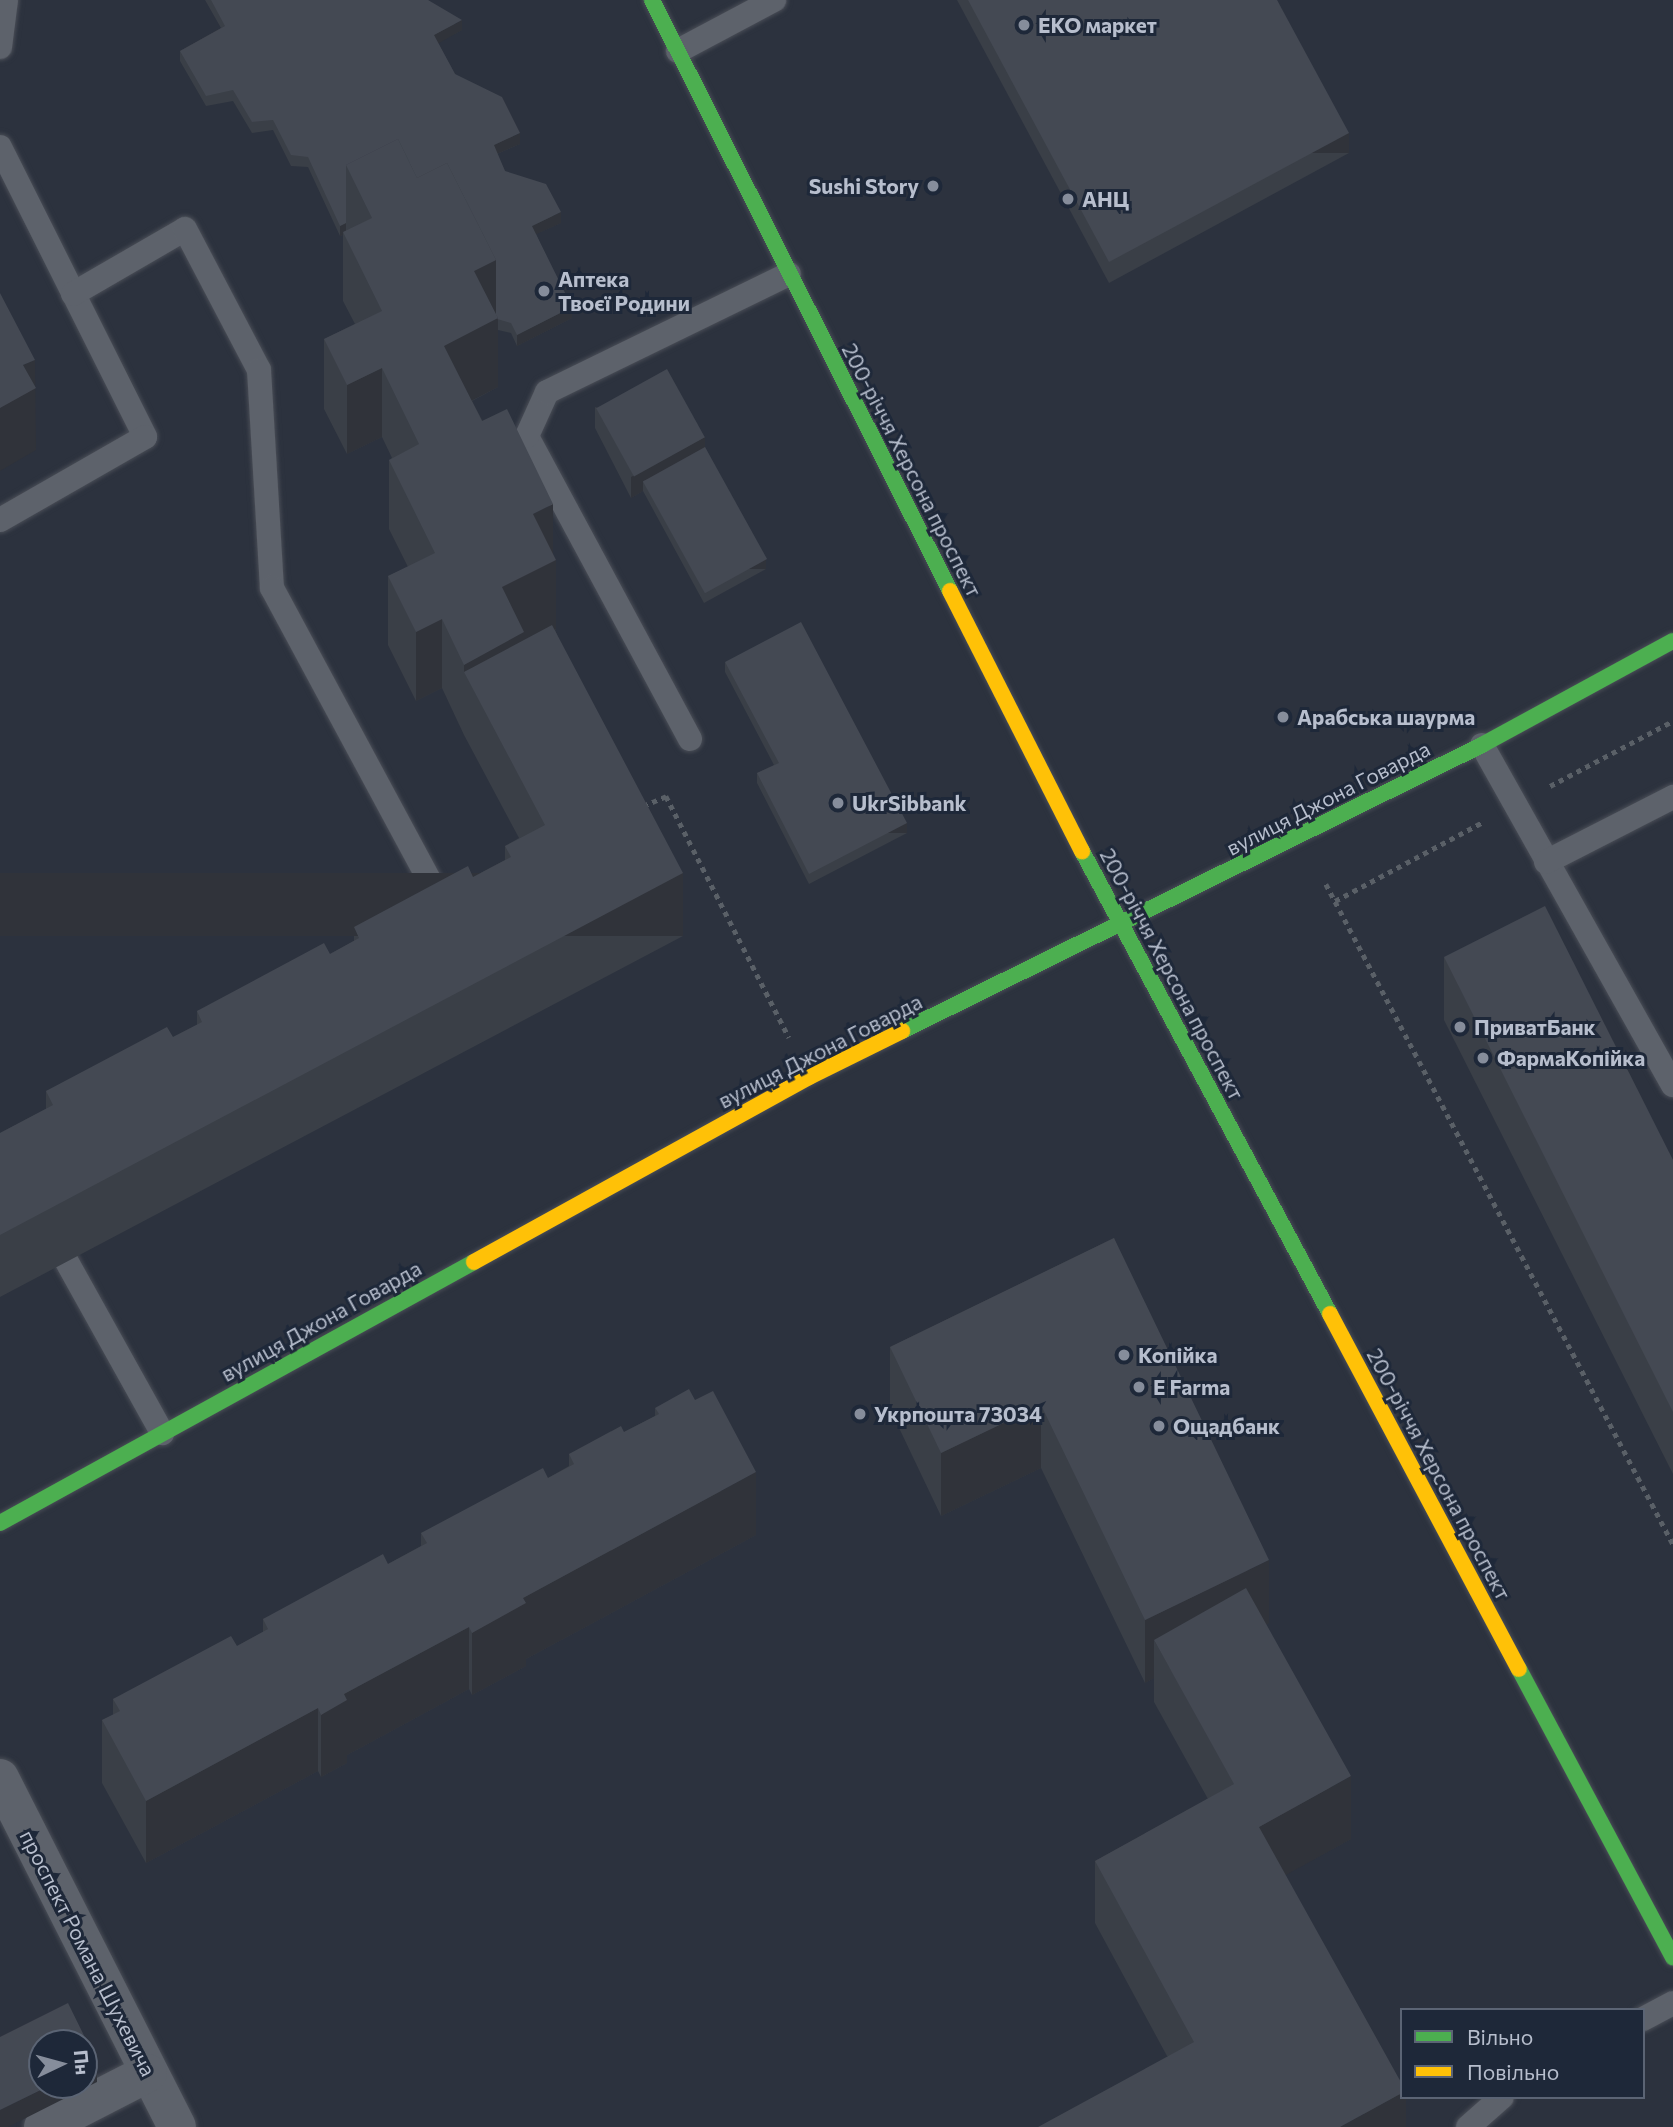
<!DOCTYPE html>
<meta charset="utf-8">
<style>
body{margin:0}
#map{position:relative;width:1673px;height:2127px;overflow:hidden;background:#2c323e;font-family:Commissioner,sans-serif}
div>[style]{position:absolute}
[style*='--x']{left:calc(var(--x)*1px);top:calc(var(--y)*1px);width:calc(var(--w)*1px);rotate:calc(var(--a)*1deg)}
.path>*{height:4.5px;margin-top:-2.25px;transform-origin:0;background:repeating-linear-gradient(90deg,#5a6067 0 5px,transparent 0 10px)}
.roads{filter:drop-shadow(0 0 2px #494d56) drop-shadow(0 0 2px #494d56)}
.lane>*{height:24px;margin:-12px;padding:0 12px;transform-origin:12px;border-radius:12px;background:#5d626b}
.street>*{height:38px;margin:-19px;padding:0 19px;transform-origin:19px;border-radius:19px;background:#5d626b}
.fast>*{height:16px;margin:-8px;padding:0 8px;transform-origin:8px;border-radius:8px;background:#4caf50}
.slow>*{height:16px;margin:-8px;padding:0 8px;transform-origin:8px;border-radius:8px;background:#ffc107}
.wall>*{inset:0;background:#3a3f47}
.shaded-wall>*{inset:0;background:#30333a;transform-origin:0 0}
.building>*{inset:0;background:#444953;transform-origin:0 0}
.dots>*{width:19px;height:19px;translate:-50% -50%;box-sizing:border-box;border:4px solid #1e2839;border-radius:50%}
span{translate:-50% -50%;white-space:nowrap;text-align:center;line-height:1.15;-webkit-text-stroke:6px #1e2839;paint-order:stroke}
.poi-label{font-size:21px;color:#b7becd;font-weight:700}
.left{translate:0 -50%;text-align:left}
.right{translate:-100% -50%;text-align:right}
.street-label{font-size:21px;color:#b7becd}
.legend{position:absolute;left:1400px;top:2008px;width:245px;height:91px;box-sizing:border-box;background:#1e2839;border:2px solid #5b6474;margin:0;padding:9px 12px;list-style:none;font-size:21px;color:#b7becd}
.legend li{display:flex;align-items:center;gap:14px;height:35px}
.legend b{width:35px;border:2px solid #5b6474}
.north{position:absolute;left:28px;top:2029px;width:70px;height:70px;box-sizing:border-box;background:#1e2839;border:2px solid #5b6474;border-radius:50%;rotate:85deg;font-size:19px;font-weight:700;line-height:28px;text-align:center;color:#b7becd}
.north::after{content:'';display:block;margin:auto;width:24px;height:32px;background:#868d9b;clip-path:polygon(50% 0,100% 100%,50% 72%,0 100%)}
</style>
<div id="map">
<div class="path">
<i style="--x:1550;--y:786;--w:139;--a:-27.9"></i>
<i style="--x:643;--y:806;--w:25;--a:-23"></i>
<i style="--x:666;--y:796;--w:271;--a:63"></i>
<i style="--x:1326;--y:884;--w:746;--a:62.27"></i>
<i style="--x:1335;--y:901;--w:166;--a:-28.1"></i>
</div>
<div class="roads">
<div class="lane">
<i style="--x:0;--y:47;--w:47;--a:-82.7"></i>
<i style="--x:678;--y:51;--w:109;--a:-28"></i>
<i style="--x:0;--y:147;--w:324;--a:63.4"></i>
<i style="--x:145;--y:437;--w:167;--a:150.2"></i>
<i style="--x:73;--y:294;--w:129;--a:-30.1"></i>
<i style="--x:185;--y:229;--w:159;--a:62.3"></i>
<i style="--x:259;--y:370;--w:218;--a:86.6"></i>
<i style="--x:272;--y:588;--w:363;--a:61.7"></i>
<i style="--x:690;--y:739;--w:344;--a:-118.3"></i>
<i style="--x:527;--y:436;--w:48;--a:-65.6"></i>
<i style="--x:547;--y:392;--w:269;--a:-26"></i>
<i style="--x:1482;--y:745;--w:390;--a:60.7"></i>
<i style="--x:1546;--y:862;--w:143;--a:-27.1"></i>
<i style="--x:67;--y:1262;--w:196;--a:60.9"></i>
<i style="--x:1643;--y:2019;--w:34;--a:-28"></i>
<i style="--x:1468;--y:2127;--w:45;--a:-41.4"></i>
</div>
<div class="street">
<i style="--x:0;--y:1778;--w:391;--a:63.1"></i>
<i style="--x:43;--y:2127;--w:118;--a:-27.2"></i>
</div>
<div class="fast">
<i style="--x:652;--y:0;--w:662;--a:63.24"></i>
<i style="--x:1082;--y:851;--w:525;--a:61.82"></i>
<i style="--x:902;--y:1031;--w:647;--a:-26.25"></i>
<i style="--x:1482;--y:745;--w:217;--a:-28.6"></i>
<i style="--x:0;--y:1523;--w:541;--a:-28.84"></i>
<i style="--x:1519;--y:1669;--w:327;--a:61.9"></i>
</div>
<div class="slow">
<i style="--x:950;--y:591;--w:292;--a:63.1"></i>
<i style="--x:474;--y:1262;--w:383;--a:-28.9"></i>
<i style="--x:809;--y:1077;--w:104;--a:-26.3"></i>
<i style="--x:1330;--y:1314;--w:402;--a:62"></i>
</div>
</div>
<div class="wall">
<i style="clip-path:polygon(205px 0,428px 0,462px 30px,438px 43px,455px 74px,520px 144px,497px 154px,505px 171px,561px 223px,536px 234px,572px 318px,517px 346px,511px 333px,498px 330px,498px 387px,472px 401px,553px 555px,556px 629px,555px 630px,683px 936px,0 1297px,0 1133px,46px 1109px,46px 1091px,173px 1037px,197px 1025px,197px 1011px,330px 954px,354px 941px,354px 927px,473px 877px,505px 860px,505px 846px,519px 838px,464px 735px,442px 688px,416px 701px,388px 645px,388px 576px,408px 567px,389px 529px,389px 460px,392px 458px,382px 437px,347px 454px,324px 409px,324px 339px,355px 324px,343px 301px,343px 235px,340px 236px,308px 167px,291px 166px,273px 130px,252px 133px,233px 101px,206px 106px,180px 61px,180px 51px,221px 28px)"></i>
<i style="clip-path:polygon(957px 0,1277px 0,1349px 153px,1109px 283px)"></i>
<i style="clip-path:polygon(595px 407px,705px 437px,705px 447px,766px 569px,704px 603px,643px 491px,631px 498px,595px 428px)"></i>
<i style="clip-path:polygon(725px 662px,907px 833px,809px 884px,757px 783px,757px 773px,774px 765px,725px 672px)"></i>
<i style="clip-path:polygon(1444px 957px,1673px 1160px,1673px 1474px,1444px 1020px)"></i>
<i style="clip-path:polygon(1114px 1238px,1269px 1623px,1266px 1624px,1351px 1839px,1285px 1875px,1406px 2097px,1406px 2127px,1167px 2056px,1095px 1923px,1095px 1861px,1208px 1799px,1154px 1702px,1154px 1678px,1145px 1683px,1041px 1468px,941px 1516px,890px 1409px,890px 1347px)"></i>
<i style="clip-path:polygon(655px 1408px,756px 1535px,526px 1659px,526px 1666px,472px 1695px,469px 1689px,347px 1755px,347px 1763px,321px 1777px,318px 1771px,146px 1863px,102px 1783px,102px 1720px,113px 1715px,113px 1699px,237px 1646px,263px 1632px,263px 1619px,388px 1564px,421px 1546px,421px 1533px,548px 1478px,569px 1466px,569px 1454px,624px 1432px,655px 1416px)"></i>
</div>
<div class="shaded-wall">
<i style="clip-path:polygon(462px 20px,462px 30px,434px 46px,434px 35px)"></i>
<i style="clip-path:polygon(520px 133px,520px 144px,494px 155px,494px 145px)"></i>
<i style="left:1349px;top:133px;width:20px;height:272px;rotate:90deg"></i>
<i style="clip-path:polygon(561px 212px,561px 223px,532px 236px,532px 226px)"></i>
<i style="clip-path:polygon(346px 223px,346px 234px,343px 232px,343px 235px,340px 236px,340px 226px)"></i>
<i style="clip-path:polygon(496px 260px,498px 318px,498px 387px,444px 415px,444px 346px,474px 271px)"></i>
<i style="clip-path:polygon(572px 307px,572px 318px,517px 346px,517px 335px)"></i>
<i style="clip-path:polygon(35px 360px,36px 450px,0 471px,0 408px,23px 365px)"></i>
<i style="clip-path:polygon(382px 368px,382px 437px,347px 454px,347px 385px)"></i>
<i style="clip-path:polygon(705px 437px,705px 458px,643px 481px,643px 491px,631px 498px,631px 477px)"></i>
<i style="clip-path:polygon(553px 504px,553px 561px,556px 560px,556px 629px,464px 672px,464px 734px,464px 665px,533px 514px)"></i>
<i style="left:766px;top:559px;width:10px;height:71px;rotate:90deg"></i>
<i style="clip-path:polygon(442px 619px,442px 688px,416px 701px,416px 632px)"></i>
<i style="left:907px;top:823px;width:10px;height:110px;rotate:90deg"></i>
<i style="left:683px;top:873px;width:63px;height:773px;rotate:90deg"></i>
<i style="clip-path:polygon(1041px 1405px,1041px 1468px,941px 1516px,941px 1453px)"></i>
<i style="clip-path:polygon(756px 1472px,756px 1535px,526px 1659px,526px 1666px,472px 1695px,472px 1633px,523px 1598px)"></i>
<i style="clip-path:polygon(1269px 1560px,1269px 1623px,1171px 1670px,1154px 1640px,1154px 1678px,1145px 1683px,1145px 1620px)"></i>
<i style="clip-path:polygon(469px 1627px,469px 1689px,347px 1755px,347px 1763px,321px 1777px,321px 1715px,344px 1694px)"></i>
<i style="clip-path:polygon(318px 1708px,318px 1771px,146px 1863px,146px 1801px)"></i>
<i style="clip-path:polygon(1351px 1776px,1351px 1839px,1259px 1890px,1259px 1827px)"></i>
<i style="clip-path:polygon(97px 2062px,97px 2082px,8px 2127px,0 2127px,0 2110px,51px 2085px,84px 2085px,84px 2068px)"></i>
<i style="clip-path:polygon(1402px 2093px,1402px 2097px,1406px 2097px,1406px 2127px,1340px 2127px)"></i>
</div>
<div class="building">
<i style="clip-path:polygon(211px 0,428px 0,462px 20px,434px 35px,455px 74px,502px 97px,520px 133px,494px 145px,505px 171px,546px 184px,561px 212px,532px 226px,572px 307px,517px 335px,511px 323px,497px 319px,498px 318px,496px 315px,496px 260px,447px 163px,417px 178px,398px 139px,346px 165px,346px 223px,340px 226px,308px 157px,291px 155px,273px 120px,252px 122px,233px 90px,206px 96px,180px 51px,225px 26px)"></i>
<i style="clip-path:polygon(968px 0,1277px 0,1349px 133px,1109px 262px)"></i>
<i style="clip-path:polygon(398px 139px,417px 178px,447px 163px,496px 260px,474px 271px,498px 318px,444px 346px,482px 421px,507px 409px,553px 504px,533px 514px,556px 560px,502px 587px,524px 632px,464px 665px,442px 619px,416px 632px,388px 576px,435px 553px,389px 460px,419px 444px,382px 368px,347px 385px,324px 339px,382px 311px,343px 232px,372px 218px,346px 165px)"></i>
<i style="clip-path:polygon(0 293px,35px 360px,23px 365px,36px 388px,0 408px)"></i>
<i style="left:667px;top:369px;width:78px;height:81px;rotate:61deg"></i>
<i style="left:705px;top:447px;width:128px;height:71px;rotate:61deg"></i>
<i style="clip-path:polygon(801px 622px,907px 823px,809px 874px,757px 773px,779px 763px,725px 662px)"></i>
<i style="clip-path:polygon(552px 625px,683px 873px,0 1235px,0 1133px,53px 1105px,46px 1091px,167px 1027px,173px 1037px,202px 1022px,197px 1011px,324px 943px,330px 954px,359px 938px,354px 927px,468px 866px,473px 877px,511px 857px,505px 846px,545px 825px,464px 672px)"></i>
<i style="clip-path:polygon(1545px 906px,1673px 1160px,1673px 1412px,1444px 957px)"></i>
<i style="clip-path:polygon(1114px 1238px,1269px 1560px,1145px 1620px,1041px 1405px,941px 1453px,890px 1347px)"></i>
<i style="clip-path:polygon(689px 1389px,695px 1400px,713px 1391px,756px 1472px,523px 1598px,526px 1603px,472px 1633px,469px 1627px,344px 1694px,347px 1700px,321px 1715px,318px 1708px,146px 1801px,102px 1720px,120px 1711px,113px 1699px,231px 1636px,237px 1646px,268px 1629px,263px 1619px,383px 1554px,388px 1564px,427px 1543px,421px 1533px,543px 1468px,548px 1478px,574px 1464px,569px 1454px,621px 1426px,624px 1432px,659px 1414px,655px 1408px)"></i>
<i style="clip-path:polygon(1246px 1588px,1351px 1776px,1259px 1827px,1402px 2084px,1402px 2093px,1340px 2127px,1038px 2127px,1194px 2042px,1095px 1861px,1234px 1784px,1154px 1640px)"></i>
<i style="clip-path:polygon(68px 2003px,97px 2062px,84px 2068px,84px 2043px,42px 2043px,42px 2085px,51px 2085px,0 2110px,0 2037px)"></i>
</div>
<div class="dots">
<i style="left:1024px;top:25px;background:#868d9b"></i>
<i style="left:933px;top:186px;background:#868d9b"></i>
<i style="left:1068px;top:199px;background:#868d9b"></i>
<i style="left:544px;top:291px;background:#868d9b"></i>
<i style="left:1283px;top:717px;background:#868d9b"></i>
<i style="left:838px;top:803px;background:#868d9b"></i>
<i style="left:1460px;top:1027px;background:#868d9b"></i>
<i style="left:1483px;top:1058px;background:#868d9b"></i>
<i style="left:1124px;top:1355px;background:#868d9b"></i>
<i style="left:1139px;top:1387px;background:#868d9b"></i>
<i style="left:860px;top:1414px;background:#868d9b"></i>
<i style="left:1159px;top:1426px;background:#868d9b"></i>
</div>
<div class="poi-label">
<span class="left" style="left:1038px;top:25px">ЕКО маркет</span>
<span class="right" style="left:919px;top:186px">Sushi Story</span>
<span class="left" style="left:1082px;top:199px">АНЦ</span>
<span class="left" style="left:558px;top:291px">Аптека<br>Твоєї Родини</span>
<span class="left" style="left:1297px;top:717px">Арабська шаурма</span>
<span class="left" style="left:852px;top:803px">UkrSibbank</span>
<span class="left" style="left:1474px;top:1027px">ПриватБанк</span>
<span class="left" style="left:1497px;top:1058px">ФармаКопійка</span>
<span class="left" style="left:1138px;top:1355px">Копійка</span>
<span class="left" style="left:1153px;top:1387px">E Farma</span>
<span class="left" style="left:874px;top:1414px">Укрпошта 73034</span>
<span class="left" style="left:1173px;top:1426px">Ощадбанк</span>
</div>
<div class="street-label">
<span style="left:912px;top:470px;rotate:63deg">200-річчя Херсона проспект</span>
<span style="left:1328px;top:798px;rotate:-27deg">вулиця Джона Говарда</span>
<span style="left:1172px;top:974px;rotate:62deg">200-річчя Херсона проспект</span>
<span style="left:820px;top:1051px;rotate:-27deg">вулиця Джона Говарда</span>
<span style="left:321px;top:1321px;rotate:-29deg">вулиця Джона Говарда</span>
<span style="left:1439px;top:1474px;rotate:62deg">200-річчя Херсона проспект</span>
<span style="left:88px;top:1953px;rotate:63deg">проспект Романа Шухевича</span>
</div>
<ul class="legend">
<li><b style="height:9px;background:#4caf50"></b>Вільно</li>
<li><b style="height:9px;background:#ffc107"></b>Повільно</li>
</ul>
<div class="north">Пн</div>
</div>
